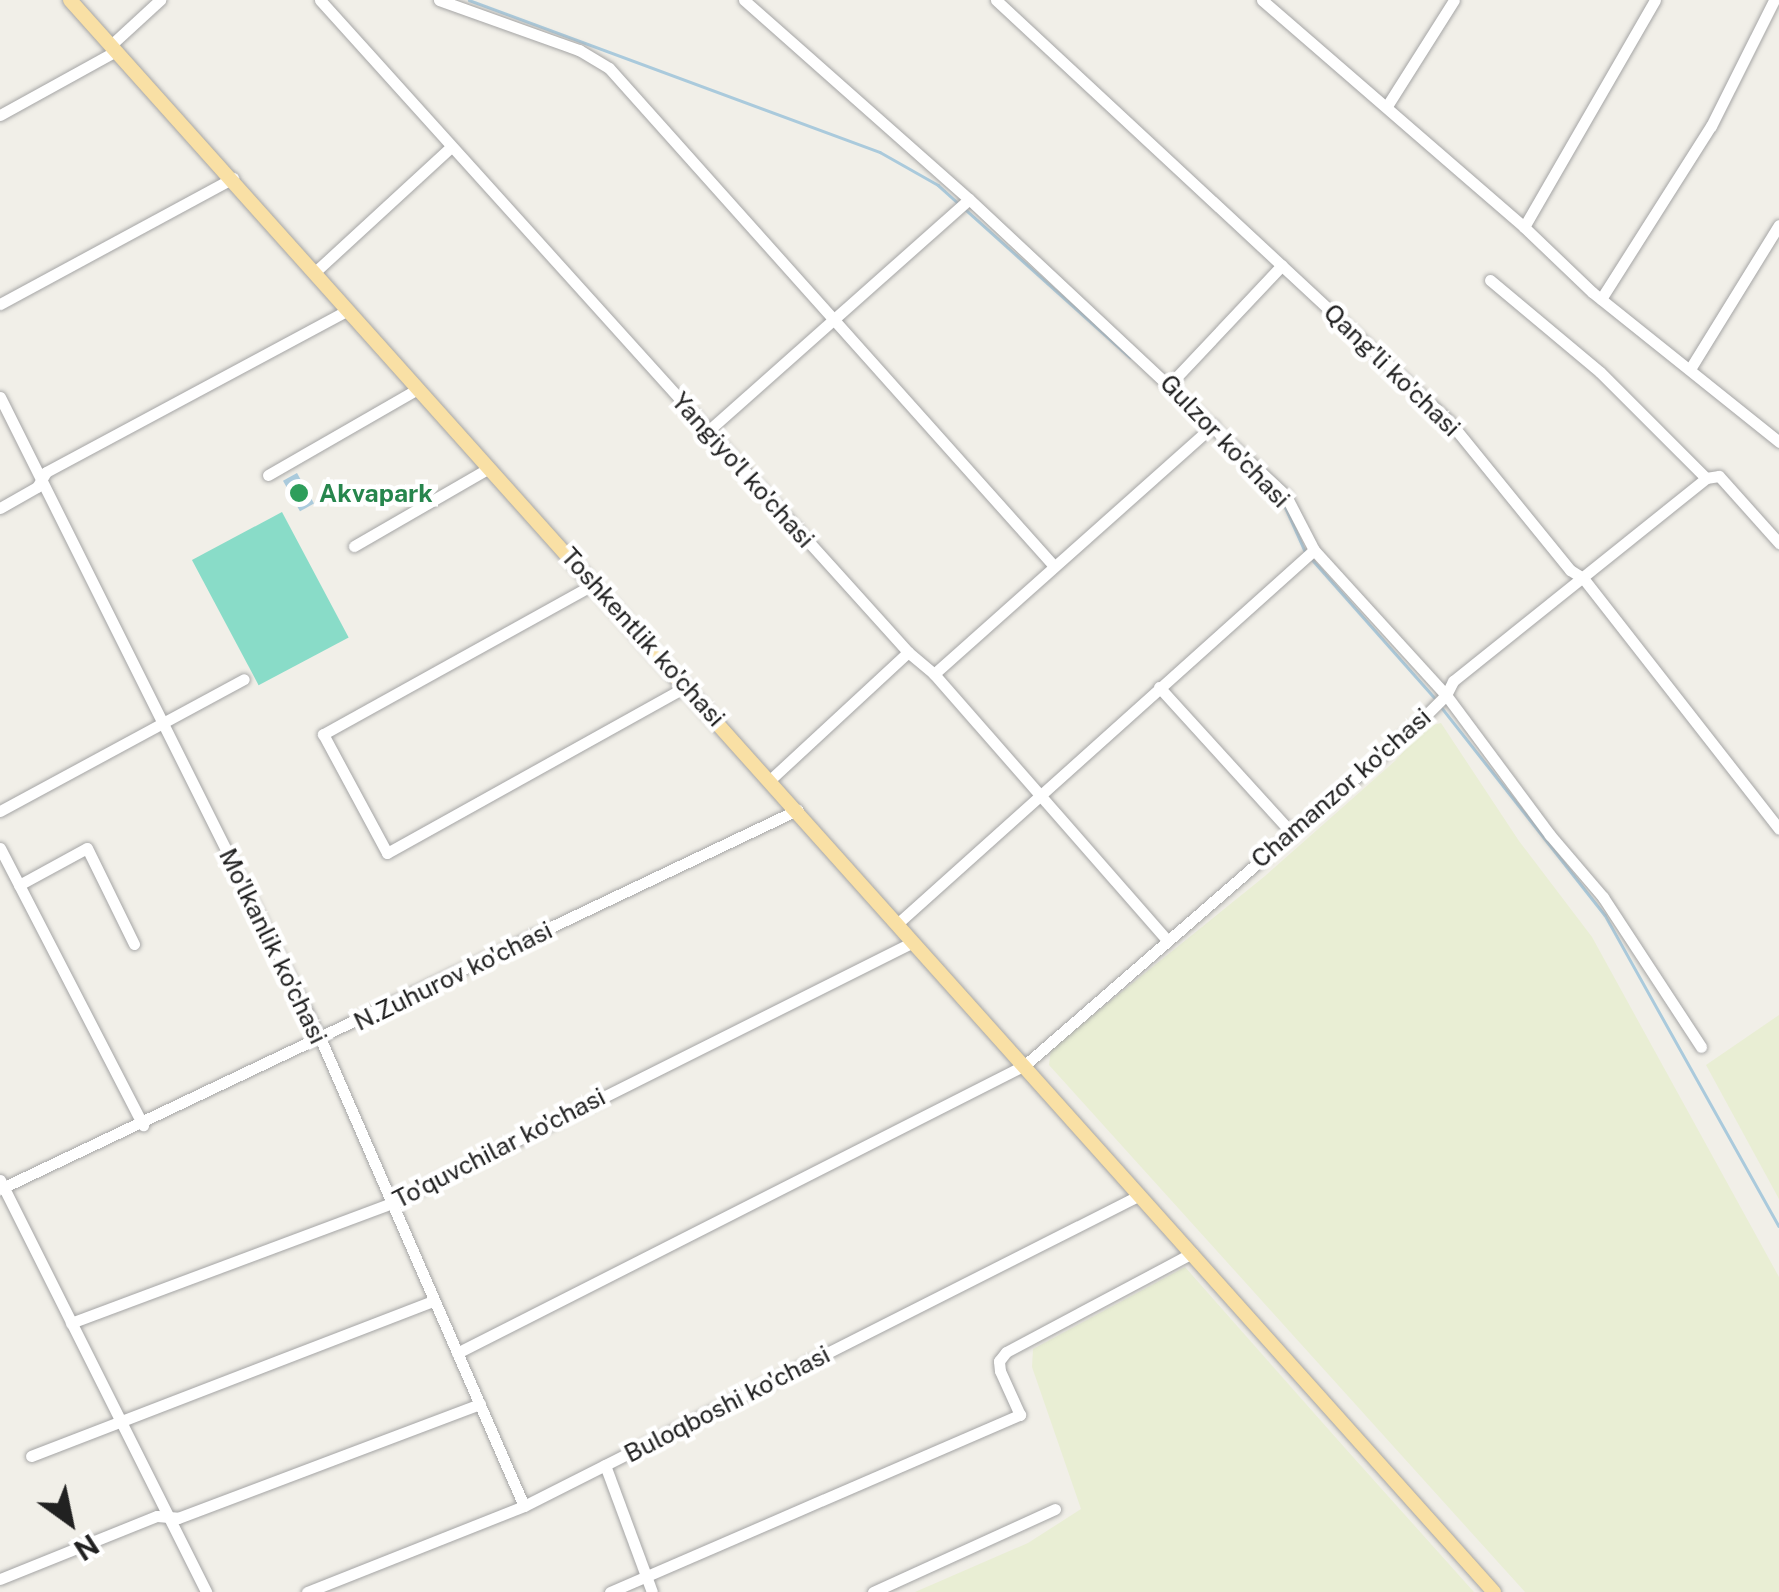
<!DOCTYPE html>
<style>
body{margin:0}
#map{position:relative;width:1779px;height:1592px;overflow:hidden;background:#f1efe8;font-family:"Public Sans",sans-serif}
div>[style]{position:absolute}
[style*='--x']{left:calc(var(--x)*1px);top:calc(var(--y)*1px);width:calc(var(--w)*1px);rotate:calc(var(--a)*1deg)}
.farmland>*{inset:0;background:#e9eed4}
.pitch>*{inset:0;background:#89dcc8;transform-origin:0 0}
.water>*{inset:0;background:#aacadc;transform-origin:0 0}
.stream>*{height:2.5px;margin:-1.25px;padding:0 1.25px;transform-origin:1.25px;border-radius:1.25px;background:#aacadc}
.roads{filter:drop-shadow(0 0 2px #a5a5a5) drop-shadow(0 0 2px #a5a5a5)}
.minor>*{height:11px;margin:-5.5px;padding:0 5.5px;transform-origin:5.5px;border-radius:5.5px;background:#fff}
.major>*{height:14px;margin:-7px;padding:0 7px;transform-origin:7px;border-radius:7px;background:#f9e0a5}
.dots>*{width:28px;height:28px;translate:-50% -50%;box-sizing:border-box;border:5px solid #fff;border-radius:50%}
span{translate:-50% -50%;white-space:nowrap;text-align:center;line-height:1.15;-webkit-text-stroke:9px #fff;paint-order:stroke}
.street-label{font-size:25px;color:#212121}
.leisure-label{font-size:25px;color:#27864d;font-weight:700}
.left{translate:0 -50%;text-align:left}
.north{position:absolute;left:20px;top:1472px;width:100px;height:100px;-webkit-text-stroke:8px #fff;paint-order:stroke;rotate:147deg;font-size:28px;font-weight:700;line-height:40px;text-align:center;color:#212121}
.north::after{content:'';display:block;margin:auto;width:35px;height:45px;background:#212121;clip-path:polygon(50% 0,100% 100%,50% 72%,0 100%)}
</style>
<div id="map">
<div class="farmland">
<i style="clip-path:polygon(1441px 723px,1519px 841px,1592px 937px,1779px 1277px,1779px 1592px,1525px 1592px,1049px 1065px,1051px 1049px,1265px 876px,1395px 761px,1425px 727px)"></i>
<i style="clip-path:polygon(1779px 1015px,1779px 1199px,1706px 1065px)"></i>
<i style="clip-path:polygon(1185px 1267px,1345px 1448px,1474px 1592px,915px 1592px,1028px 1543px,1081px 1509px,1032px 1367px,1033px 1349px)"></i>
</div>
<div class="pitch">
<i style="left:282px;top:512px;width:142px;height:102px;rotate:62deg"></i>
</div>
<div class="water">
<i style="left:297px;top:473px;width:35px;height:16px;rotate:61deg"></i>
</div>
<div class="stream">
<i style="--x:469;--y:0;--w:438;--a:20.3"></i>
<i style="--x:880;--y:152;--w:67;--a:29.6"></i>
<i style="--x:938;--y:185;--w:28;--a:42"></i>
<i style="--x:965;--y:209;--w:222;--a:41.9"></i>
<i style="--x:1284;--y:504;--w:51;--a:65.9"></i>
<i style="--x:1310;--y:557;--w:187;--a:48.5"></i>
<i style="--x:1442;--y:708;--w:263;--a:51.8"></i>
<i style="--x:1605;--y:915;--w:356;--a:60.8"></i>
</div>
<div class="roads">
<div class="minor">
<i style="--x:320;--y:0;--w:878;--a:47.95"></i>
<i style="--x:908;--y:652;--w:34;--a:40"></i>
<i style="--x:934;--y:674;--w:352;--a:48.8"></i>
<i style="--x:439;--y:0;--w:149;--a:19.7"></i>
<i style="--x:579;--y:50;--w:35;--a:31"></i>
<i style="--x:609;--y:68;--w:666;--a:48.22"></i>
<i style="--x:744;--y:0;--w:300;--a:41.5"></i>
<i style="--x:969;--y:199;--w:434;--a:43.1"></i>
<i style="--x:1286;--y:496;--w:61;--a:62.6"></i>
<i style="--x:1314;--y:550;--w:196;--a:47.7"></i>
<i style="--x:1446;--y:695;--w:174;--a:53.4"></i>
<i style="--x:1550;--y:835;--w:82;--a:49.5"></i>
<i style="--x:1603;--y:897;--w:179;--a:56.8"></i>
<i style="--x:996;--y:0;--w:618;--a:42.9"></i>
<i style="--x:1449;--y:421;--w:192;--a:50.9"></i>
<i style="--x:1570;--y:570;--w:15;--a:32"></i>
<i style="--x:1583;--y:578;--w:318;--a:52"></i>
<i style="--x:1262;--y:0;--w:347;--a:40.9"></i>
<i style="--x:1524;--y:227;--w:94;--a:43.7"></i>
<i style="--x:1592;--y:292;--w:240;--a:38.7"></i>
<i style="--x:111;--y:45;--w:67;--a:-42.6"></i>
<i style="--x:1387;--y:106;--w:125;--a:-57.7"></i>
<i style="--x:0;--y:115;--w:132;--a:-28.9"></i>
<i style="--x:1524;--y:227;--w:262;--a:-60"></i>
<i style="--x:315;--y:272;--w:183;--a:-42.6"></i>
<i style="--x:1490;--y:280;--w:143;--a:39.9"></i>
<i style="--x:1600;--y:372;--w:150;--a:45"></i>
<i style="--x:1706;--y:478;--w:13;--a:-9"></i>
<i style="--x:1719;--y:476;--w:90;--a:48.2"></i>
<i style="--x:1601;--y:299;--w:205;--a:-57.6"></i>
<i style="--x:1711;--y:126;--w:141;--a:-63.4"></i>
<i style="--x:0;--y:304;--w:265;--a:-28.4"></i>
<i style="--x:1690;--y:369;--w:169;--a:-58.3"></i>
<i style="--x:1170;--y:384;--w:163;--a:-46.7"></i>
<i style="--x:0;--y:397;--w:719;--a:63.47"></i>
<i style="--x:321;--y:1040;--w:508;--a:66.46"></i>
<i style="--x:708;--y:431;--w:349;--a:-41.6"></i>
<i style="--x:268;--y:475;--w:174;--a:-29.9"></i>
<i style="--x:0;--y:508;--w:43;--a:-29.6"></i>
<i style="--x:37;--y:487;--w:17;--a:-59"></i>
<i style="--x:46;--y:472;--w:343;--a:-28.2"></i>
<i style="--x:354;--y:546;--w:156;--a:-30"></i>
<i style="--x:594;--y:584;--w:310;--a:151"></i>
<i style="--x:323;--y:734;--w:135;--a:61.7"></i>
<i style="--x:387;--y:853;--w:343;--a:-29.1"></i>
<i style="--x:934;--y:674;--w:374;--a:-41.7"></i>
<i style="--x:1159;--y:687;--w:197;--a:47.7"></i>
<i style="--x:771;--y:779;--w:187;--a:-42.8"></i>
<i style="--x:0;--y:811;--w:277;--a:-28.4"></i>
<i style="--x:0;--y:848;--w:312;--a:62.7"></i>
<i style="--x:19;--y:885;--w:77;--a:-28.6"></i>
<i style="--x:87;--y:848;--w:107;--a:63.9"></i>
<i style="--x:897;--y:924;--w:560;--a:-41.89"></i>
<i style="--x:0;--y:1180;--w:461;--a:63.4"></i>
<i style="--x:0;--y:1189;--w:883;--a:-25.43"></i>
<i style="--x:71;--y:1323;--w:340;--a:-20.5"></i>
<i style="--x:390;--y:1204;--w:585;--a:-26.61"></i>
<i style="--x:457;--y:1353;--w:637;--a:-26.89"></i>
<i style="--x:1025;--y:1065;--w:514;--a:-40.98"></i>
<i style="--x:1413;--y:728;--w:47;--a:-45"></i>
<i style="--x:1446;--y:695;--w:16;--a:-63"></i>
<i style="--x:1453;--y:681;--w:324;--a:-38.7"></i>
<i style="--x:31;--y:1456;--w:431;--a:-21.1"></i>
<i style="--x:605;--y:1465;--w:135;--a:69.7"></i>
<i style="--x:0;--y:1579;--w:169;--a:-21.9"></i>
<i style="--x:157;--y:1516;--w:21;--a:5"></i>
<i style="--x:178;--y:1518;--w:323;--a:-20.7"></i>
<i style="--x:307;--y:1592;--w:233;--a:-21.6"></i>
<i style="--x:524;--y:1506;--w:688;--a:-26.79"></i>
<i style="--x:610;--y:1592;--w:447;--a:-23.4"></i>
<i style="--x:1020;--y:1415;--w:48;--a:-114.4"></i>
<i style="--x:1000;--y:1371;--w:10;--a:-96"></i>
<i style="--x:999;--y:1361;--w:11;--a:-52"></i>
<i style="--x:1006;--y:1352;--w:211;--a:-28"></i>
<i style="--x:873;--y:1592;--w:200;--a:-24.5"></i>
</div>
<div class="major">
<i style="--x:70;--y:0;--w:2136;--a:48.19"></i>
</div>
</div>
<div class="dots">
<i style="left:299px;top:493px;background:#2e9e5b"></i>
</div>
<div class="street-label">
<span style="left:1392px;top:370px;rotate:44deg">Qang'li ko'chasi</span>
<span style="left:1225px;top:441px;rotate:46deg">Gulzor ko'chasi</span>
<span style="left:743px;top:470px;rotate:48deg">Yangiyo'l ko'chasi</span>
<span style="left:643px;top:637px;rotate:48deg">Toshkentlik ko'chasi</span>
<span style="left:1341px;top:788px;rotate:-41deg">Chamanzor ko'chasi</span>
<span style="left:273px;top:946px;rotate:64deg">Mo'lkanlik ko'chasi</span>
<span style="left:453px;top:976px;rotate:-26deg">N.Zuhurov ko'chasi</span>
<span style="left:499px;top:1148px;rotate:-27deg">To'quvchilar ko'chasi</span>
<span style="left:727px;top:1404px;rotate:-27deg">Buloqboshi ko'chasi</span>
</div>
<div class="leisure-label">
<span class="left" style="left:319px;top:493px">Akvapark</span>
</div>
<div class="north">N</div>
</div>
